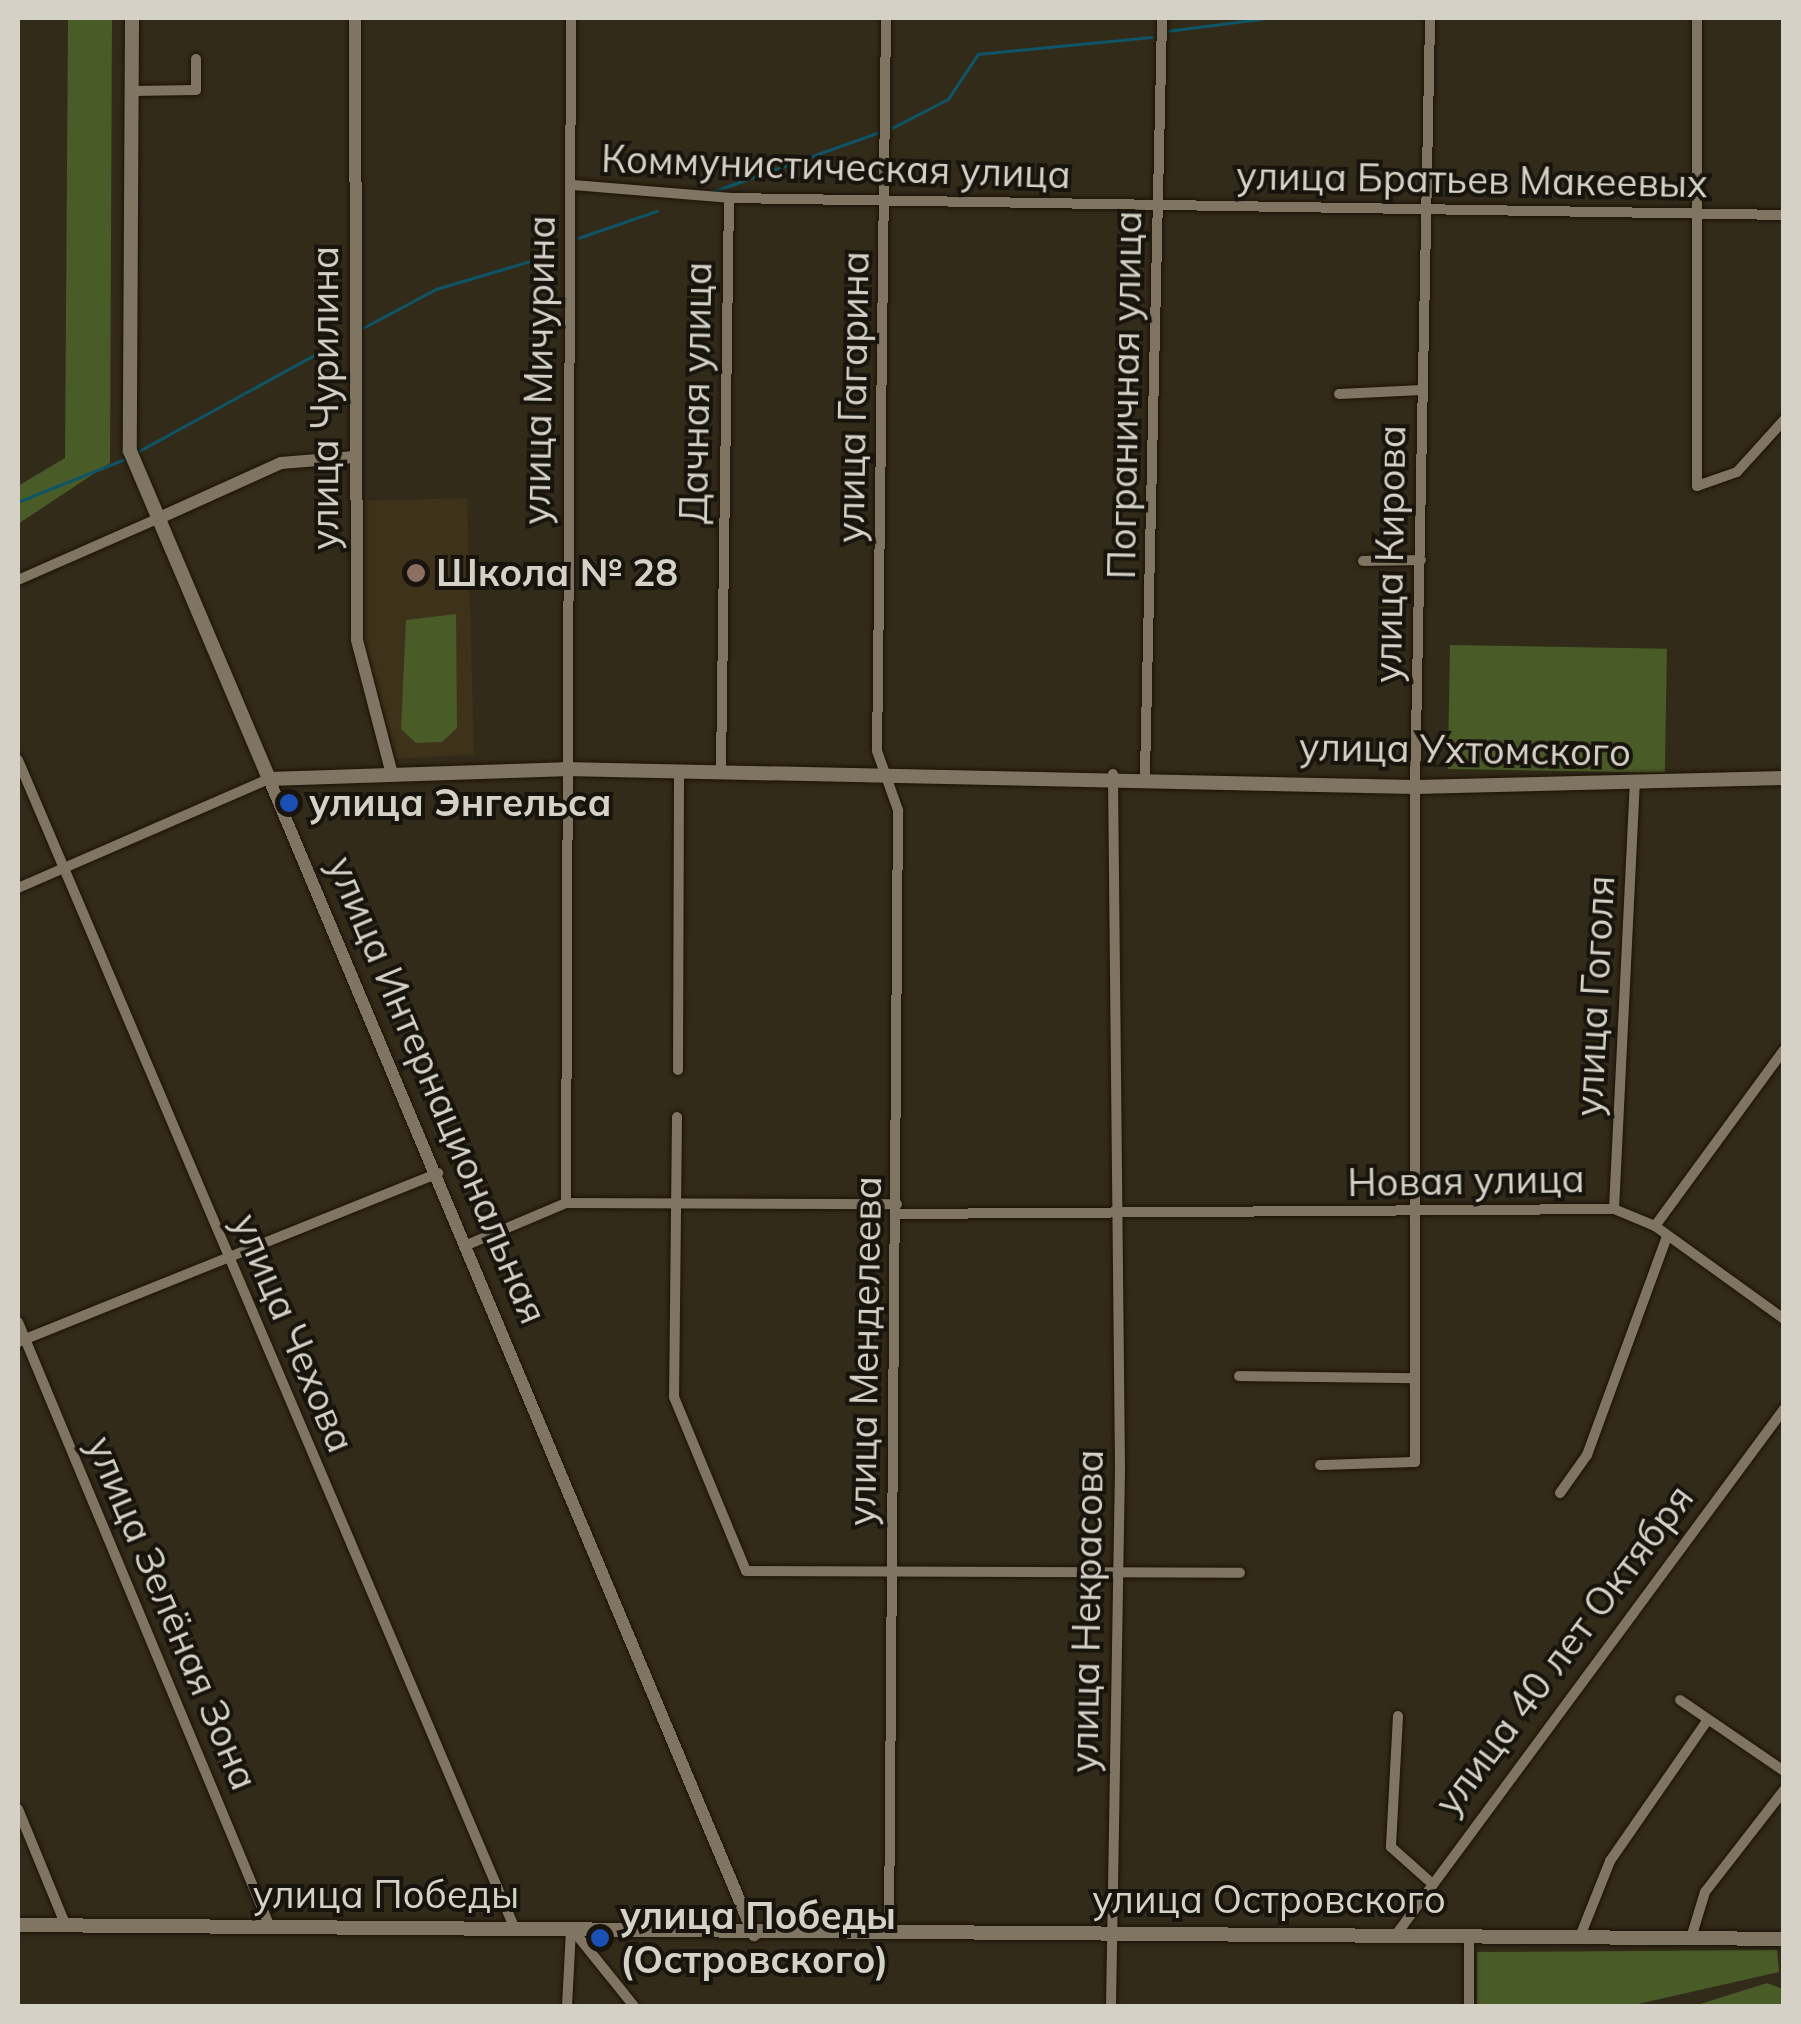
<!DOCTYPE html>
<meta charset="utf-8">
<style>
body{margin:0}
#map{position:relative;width:1801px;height:2024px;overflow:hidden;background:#332b1a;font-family:Mulish,sans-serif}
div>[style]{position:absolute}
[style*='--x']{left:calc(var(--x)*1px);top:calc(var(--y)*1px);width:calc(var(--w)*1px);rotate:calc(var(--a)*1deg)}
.built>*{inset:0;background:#3f321b}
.green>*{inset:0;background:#495b27;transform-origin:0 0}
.stream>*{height:2.5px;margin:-1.25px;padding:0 1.25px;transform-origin:1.25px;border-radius:1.25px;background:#0e5568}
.roads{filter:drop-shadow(0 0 2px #1b1304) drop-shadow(0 0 2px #1b1304)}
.minor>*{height:10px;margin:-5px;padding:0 5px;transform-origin:5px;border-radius:5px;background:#7f7562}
.tertiary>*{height:12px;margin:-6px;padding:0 6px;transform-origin:6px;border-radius:6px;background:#7f7562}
.secondary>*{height:14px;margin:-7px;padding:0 7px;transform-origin:7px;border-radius:7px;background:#7f7562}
.dots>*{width:28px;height:28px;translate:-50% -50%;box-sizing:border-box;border:5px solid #18140d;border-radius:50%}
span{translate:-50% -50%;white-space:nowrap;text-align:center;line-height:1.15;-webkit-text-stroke:8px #18140d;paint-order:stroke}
.street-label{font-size:38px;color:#d6d1c7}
.poi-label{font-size:38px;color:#d6d1c7;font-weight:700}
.left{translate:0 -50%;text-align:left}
.frame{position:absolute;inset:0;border:20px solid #d6d1c7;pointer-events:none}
</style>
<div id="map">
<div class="built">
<i style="clip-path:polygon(467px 498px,474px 754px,396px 759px,364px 644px,361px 501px)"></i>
</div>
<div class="green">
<i style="clip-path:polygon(68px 18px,112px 18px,110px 463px,18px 524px,18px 486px,65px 458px)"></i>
<i style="clip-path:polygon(456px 614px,457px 728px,442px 742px,416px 743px,401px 729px,406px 620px)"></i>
<i style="left:1450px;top:645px;width:217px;height:124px;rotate:1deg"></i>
<i style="clip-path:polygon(1777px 1950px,1779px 1972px,1629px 2006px,1477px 2006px,1477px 1952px)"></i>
<i style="clip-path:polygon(1767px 1983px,1783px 1989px,1783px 2006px,1694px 2006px)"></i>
</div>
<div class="stream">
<i style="--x:1167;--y:31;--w:103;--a:-7.3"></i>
<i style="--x:892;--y:128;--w:63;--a:-27.4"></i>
<i style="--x:948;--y:99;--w:54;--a:-56.3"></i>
<i style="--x:978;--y:54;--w:174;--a:-5.6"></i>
<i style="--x:709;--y:193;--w:178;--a:-19.7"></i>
<i style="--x:578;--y:238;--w:83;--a:-18.9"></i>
<i style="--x:361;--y:329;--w:85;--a:-28.1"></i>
<i style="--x:436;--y:289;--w:123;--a:-16.5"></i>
<i style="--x:139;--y:451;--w:229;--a:-28.7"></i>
<i style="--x:18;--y:502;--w:115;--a:-21.9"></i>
</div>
<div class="roads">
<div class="minor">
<i style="--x:886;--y:18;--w:733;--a:90.7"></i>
<i style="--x:877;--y:751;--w:63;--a:70.4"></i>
<i style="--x:898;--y:810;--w:1123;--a:90.46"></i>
<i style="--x:1697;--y:18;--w:468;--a:90"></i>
<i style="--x:1697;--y:486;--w:42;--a:-19.3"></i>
<i style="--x:1737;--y:472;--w:70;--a:-47.9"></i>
<i style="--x:132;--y:91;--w:64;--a:-0.9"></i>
<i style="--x:196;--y:90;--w:31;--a:-90"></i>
<i style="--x:572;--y:185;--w:158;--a:4.7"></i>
<i style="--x:729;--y:198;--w:1055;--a:0.92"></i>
<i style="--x:1339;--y:394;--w:83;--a:-2.8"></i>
<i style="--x:1363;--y:561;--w:58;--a:-1"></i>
<i style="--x:18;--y:580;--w:152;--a:-23.7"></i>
<i style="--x:18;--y:760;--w:1270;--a:66.97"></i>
<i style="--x:721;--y:769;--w:571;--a:-89.2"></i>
<i style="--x:1145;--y:774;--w:756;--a:-88.71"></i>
<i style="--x:18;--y:888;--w:274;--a:-23.5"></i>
<i style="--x:678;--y:1070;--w:300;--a:-89.8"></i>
<i style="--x:677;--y:1117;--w:280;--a:90.6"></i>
<i style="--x:674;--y:1397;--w:188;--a:67.5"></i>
<i style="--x:746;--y:1571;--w:494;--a:0.2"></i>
<i style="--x:566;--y:1203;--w:1185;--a:-89.76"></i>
<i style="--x:1614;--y:1209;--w:424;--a:-87.2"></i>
<i style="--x:897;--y:1214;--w:717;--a:-0.4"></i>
<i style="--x:1614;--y:1209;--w:44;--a:22.5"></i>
<i style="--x:1655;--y:1226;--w:159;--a:35.8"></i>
<i style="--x:1655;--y:1226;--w:218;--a:-53.8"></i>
<i style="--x:467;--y:1245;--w:108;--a:-23"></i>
<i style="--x:566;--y:1203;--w:331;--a:0.2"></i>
<i style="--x:18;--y:1322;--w:655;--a:67.39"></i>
<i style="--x:18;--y:1342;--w:453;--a:-21.9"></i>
<i style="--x:1239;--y:1376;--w:174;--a:0.7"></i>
<i style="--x:1320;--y:1465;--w:95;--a:-1.8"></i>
<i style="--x:1415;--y:1462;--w:675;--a:-90"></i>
<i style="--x:1415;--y:787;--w:769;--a:-88.88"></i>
<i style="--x:1560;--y:1493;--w:47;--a:-54.6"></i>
<i style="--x:1587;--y:1455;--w:233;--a:-69.9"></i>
<i style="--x:1680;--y:1700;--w:126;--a:34.3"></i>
<i style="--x:1398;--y:1716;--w:131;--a:93.1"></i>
<i style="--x:1391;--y:1847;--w:50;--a:41.7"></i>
<i style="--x:18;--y:1809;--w:126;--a:67.7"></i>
<i style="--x:572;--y:1929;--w:99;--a:51.2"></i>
<i style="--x:1398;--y:1932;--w:650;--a:-53.57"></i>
<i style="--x:1581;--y:1934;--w:79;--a:-68.3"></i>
<i style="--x:1610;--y:1861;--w:170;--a:-55.3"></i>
<i style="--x:1691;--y:1938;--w:48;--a:-73.1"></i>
<i style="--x:1705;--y:1892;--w:129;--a:-52.2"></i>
<i style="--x:567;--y:2006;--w:77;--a:-87"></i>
<i style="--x:1111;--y:2006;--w:538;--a:-89.04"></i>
<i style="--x:1120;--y:1468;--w:694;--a:-90.58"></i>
<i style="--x:1469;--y:2006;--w:72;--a:-90"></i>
</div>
<div class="tertiary">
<i style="--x:355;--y:18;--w:622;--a:89.82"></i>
<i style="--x:357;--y:640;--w:138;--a:75.4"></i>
<i style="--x:157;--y:519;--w:136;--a:-24.3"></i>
<i style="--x:281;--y:463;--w:73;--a:-4.7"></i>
<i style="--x:269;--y:779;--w:1254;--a:67.24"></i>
</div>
<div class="secondary">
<i style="--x:132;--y:18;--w:433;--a:90.3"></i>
<i style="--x:130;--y:451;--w:356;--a:67"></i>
<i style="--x:269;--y:779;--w:295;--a:-1.9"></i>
<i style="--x:564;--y:769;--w:851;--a:1.21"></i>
<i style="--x:1415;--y:787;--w:369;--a:-1.4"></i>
<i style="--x:18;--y:1925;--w:1766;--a:0.45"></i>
</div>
</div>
<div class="dots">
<i style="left:416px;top:573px;background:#8d6e63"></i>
<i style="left:289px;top:803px;background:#1a4fb4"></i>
<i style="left:600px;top:1938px;background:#1a4fb4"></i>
</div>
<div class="street-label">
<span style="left:836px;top:167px;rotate:2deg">Коммунистическая улица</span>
<span style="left:1472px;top:180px;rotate:1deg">улица Братьев Макеевых</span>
<span style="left:539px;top:370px;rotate:-89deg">улица Мичурина</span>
<span style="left:696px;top:393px;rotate:-89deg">Дачная улица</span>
<span style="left:1125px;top:395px;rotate:-89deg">Пограничная улица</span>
<span style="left:853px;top:397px;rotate:-89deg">улица Гагарина</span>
<span style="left:325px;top:398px;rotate:-90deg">улица Чурилина</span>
<span style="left:1390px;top:554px;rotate:-89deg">улица Кирова</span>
<span style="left:1465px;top:750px;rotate:1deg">улица Ухтомского</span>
<span style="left:1595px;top:996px;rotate:-87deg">улица Гоголя</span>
<span style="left:437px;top:1090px;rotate:67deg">улица Интернациональная</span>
<span style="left:1466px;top:1181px;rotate:-1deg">Новая улица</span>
<span style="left:293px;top:1333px;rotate:67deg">улица Чехова</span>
<span style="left:865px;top:1351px;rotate:-89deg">улица Менделеева</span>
<span style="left:1087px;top:1611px;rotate:-89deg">улица Некрасова</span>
<span style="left:172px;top:1613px;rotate:67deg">улица Зелёная Зона</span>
<span style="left:1564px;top:1650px;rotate:-53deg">улица 40 лет Октября</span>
<span style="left:386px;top:1895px">улица Победы</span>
<span style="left:1269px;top:1900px">улица Островского</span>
</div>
<div class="poi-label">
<span class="left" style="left:436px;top:573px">Школа № 28</span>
<span class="left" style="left:309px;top:803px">улица Энгельса</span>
<span class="left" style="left:620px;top:1938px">улица Победы<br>(Островского)</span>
</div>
<div class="frame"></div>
</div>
